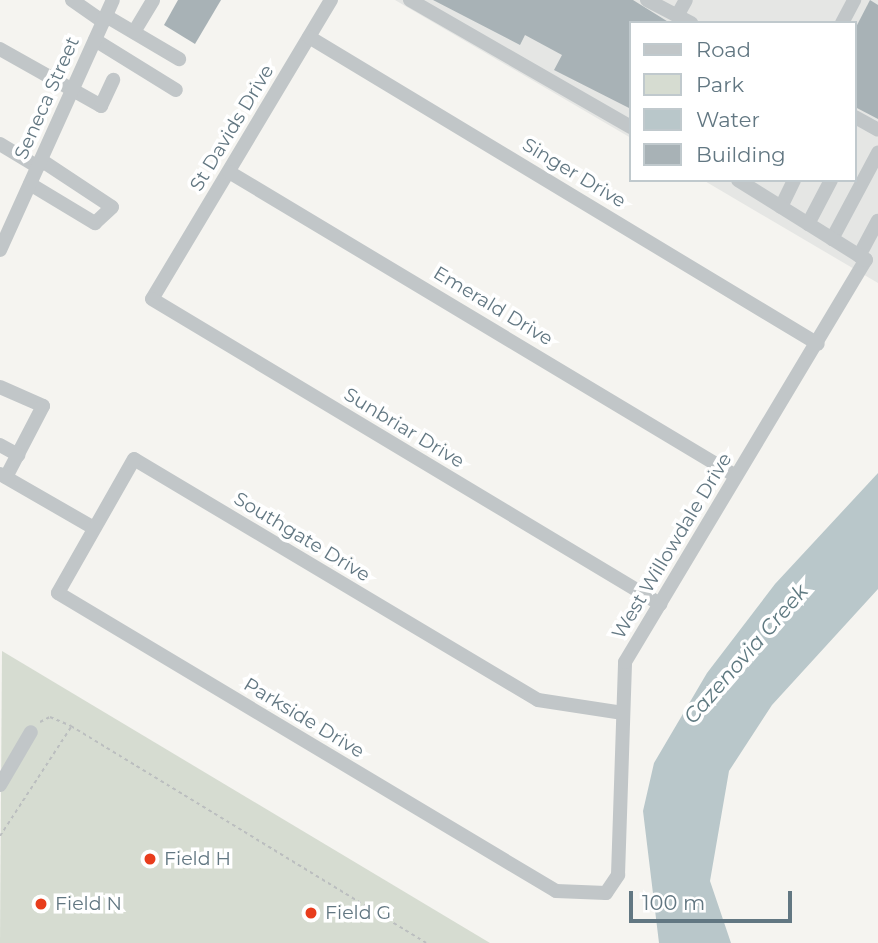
<!DOCTYPE html>
<style>
body{margin:0}
#map{position:relative;width:878px;height:943px;overflow:hidden;background:#f5f4f0;font-family:Montserrat,sans-serif}
div>[style]{position:absolute}
[style*='--x']{left:calc(var(--x)*1px);top:calc(var(--y)*1px);width:calc(var(--w)*1px);rotate:calc(var(--a)*1deg)}
.built>*{inset:0;background:#e5e6e4}
.green>*{inset:0;background:#d6dcd1}
.water>*{inset:0;background:#b9c7ca}
.building>*{inset:0;background:#a8b2b6}
.path>*{height:2px;margin-top:-1px;transform-origin:0;background:repeating-linear-gradient(90deg,#bbbebf 0 3.5px,transparent 0 7px)}
.minor>*{height:14px;margin:-7px;padding:0 7px;transform-origin:7px;border-radius:7px;background:#c1c6c8}
.dots>*{width:19px;height:19px;translate:-50% -50%;box-sizing:border-box;border:4px solid #fff;border-radius:50%}
span{translate:-50% -50%;white-space:nowrap;text-align:center;line-height:1.15;-webkit-text-stroke:7px #fff;paint-order:stroke}
.street-label{font-size:19px;color:#627782}
.poi-label{font-size:19px;color:#627782}
.left{translate:0 -50%;text-align:left}
.water-label{font-size:21px;color:#5e7980;font-style:italic}
.legend{position:absolute;left:629px;top:21px;width:228px;height:161px;box-sizing:border-box;background:#fff;border:2px solid #c0c9cd;margin:0;padding:9px 12px;list-style:none;font-size:21px;color:#627782}
.legend li{display:flex;align-items:center;gap:14px;height:35px}
.legend b{width:35px;border:2px solid #c0c9cd}
.scale{position:absolute;left:629px;top:891px;width:163px;height:32px;box-sizing:border-box;border:4px solid #627782;border-top:0;padding-left:9px;font-size:21px;line-height:24px;white-space:nowrap;color:#627782;-webkit-text-stroke:5px #fff;paint-order:stroke}
</style>
<div id="map">
<div class="built">
<i style="clip-path:polygon(395px 0,878px 0,878px 283px,703px 180px,855px 180px,855px 23px,631px 23px,631px 138px)"></i>
</div>
<div class="green">
<i style="clip-path:polygon(2px 651px,490px 943px,0 943px)"></i>
</div>
<div class="water">
<i style="clip-path:polygon(878px 473px,878px 589px,772px 705px,729px 771px,710px 881px,731px 943px,659px 943px,643px 811px,654px 763px,707px 673px,775px 584px)"></i>
</div>
<div class="building">
<i style="clip-path:polygon(178px 0,221px 0,195px 44px,164px 25px)"></i>
<i style="clip-path:polygon(433px 0,633px 0,670px 23px,631px 23px,631px 109px,554px 70px,562px 55px,525px 35px,520px 45px)"></i>
<i style="clip-path:polygon(870px 0,878px 5px,878px 119px,855px 107px,855px 29px)"></i>
</div>
<div class="path">
<i style="--x:40;--y:722;--w:11;--a:-27"></i>
<i style="--x:50;--y:717;--w:23;--a:23"></i>
<i style="--x:71;--y:726;--w:416;--a:31.4"></i>
<i style="--x:0;--y:836;--w:130;--a:-56.9"></i>
</div>
<div class="minor">
<i style="--x:72;--y:0;--w:38;--a:35"></i>
<i style="--x:331;--y:0;--w:348;--a:120.9"></i>
<i style="--x:152;--y:299;--w:593;--a:30.98"></i>
<i style="--x:410;--y:0;--w:255;--a:29.9"></i>
<i style="--x:647;--y:0;--w:50;--a:27.6"></i>
<i style="--x:106;--y:16;--w:85;--a:30.5"></i>
<i style="--x:677;--y:16;--w:18;--a:-61"></i>
<i style="--x:842;--y:23;--w:26;--a:-62"></i>
<i style="--x:134;--y:32;--w:37;--a:-59"></i>
<i style="--x:309;--y:37;--w:594;--a:31.1"></i>
<i style="--x:95;--y:40;--w:95;--a:31.7"></i>
<i style="--x:0;--y:49;--w:116;--a:29.4"></i>
<i style="--x:101;--y:106;--w:29;--a:-65"></i>
<i style="--x:855;--y:117;--w:26;--a:29"></i>
<i style="--x:0;--y:144;--w:44;--a:31.2"></i>
<i style="--x:229;--y:172;--w:591;--a:30.95"></i>
<i style="--x:30;--y:184;--w:76;--a:31"></i>
<i style="--x:95;--y:223;--w:23;--a:-43"></i>
<i style="--x:112;--y:207;--w:85;--a:-146.5"></i>
<i style="--x:781;--y:207;--w:30;--a:-64"></i>
<i style="--x:808;--y:224;--w:50;--a:-62.4"></i>
<i style="--x:832;--y:239;--w:98;--a:-61.9"></i>
<i style="--x:0;--y:250;--w:274;--a:-65.7"></i>
<i style="--x:859;--y:256;--w:40;--a:-62"></i>
<i style="--x:0;--y:387;--w:47;--a:23.8"></i>
<i style="--x:43;--y:406;--w:80;--a:117.5"></i>
<i style="--x:0;--y:445;--w:21;--a:29"></i>
<i style="--x:0;--y:474;--w:108;--a:29.9"></i>
<i style="--x:623;--y:713;--w:86;--a:-171.3"></i>
<i style="--x:538;--y:700;--w:470;--a:-149.2"></i>
<i style="--x:134;--y:459;--w:154;--a:119.6"></i>
<i style="--x:58;--y:593;--w:580;--a:30.9"></i>
<i style="--x:556;--y:891;--w:50;--a:2.3"></i>
<i style="--x:606;--y:893;--w:22;--a:-56"></i>
<i style="--x:618;--y:875;--w:213;--a:-88.1"></i>
<i style="--x:625;--y:662;--w:469;--a:-59.1"></i>
<i style="--x:866;--y:260;--w:151;--a:-148"></i>
<i style="--x:0;--y:785;--w:61;--a:-59.7"></i>
</div>
<div class="dots">
<i style="left:150px;top:859px;background:#e83c1c"></i>
<i style="left:41px;top:904px;background:#e83c1c"></i>
<i style="left:311px;top:913px;background:#e83c1c"></i>
</div>
<div class="street-label">
<span style="left:47px;top:98px;rotate:-66deg">Seneca Street</span>
<span style="left:232px;top:128px;rotate:-59deg">St Davids Drive</span>
<span style="left:574px;top:173px;rotate:31deg">Singer Drive</span>
<span style="left:493px;top:306px;rotate:31deg">Emerald Drive</span>
<span style="left:404px;top:428px;rotate:31deg">Sunbriar Drive</span>
<span style="left:302px;top:537px;rotate:31deg">Southgate Drive</span>
<span style="left:672px;top:546px;rotate:-59deg">West Willowdale Drive</span>
<span style="left:304px;top:718px;rotate:31deg">Parkside Drive</span>
</div>
<div class="poi-label">
<span class="left" style="left:164px;top:859px">Field H</span>
<span class="left" style="left:55px;top:904px">Field N</span>
<span class="left" style="left:325px;top:913px">Field G</span>
</div>
<div class="water-label">
<span style="left:746px;top:654px;rotate:-49deg">Cazenovia Creek</span>
</div>
<ul class="legend">
<li><b style="height:9px;background:#c1c6c8"></b>Road</li>
<li><b style="height:19px;background:#d6dcd1"></b>Park</li>
<li><b style="height:19px;background:#b9c7ca"></b>Water</li>
<li><b style="height:19px;background:#a8b2b6"></b>Building</li>
</ul>
<div class="scale">100 m</div>
</div>
